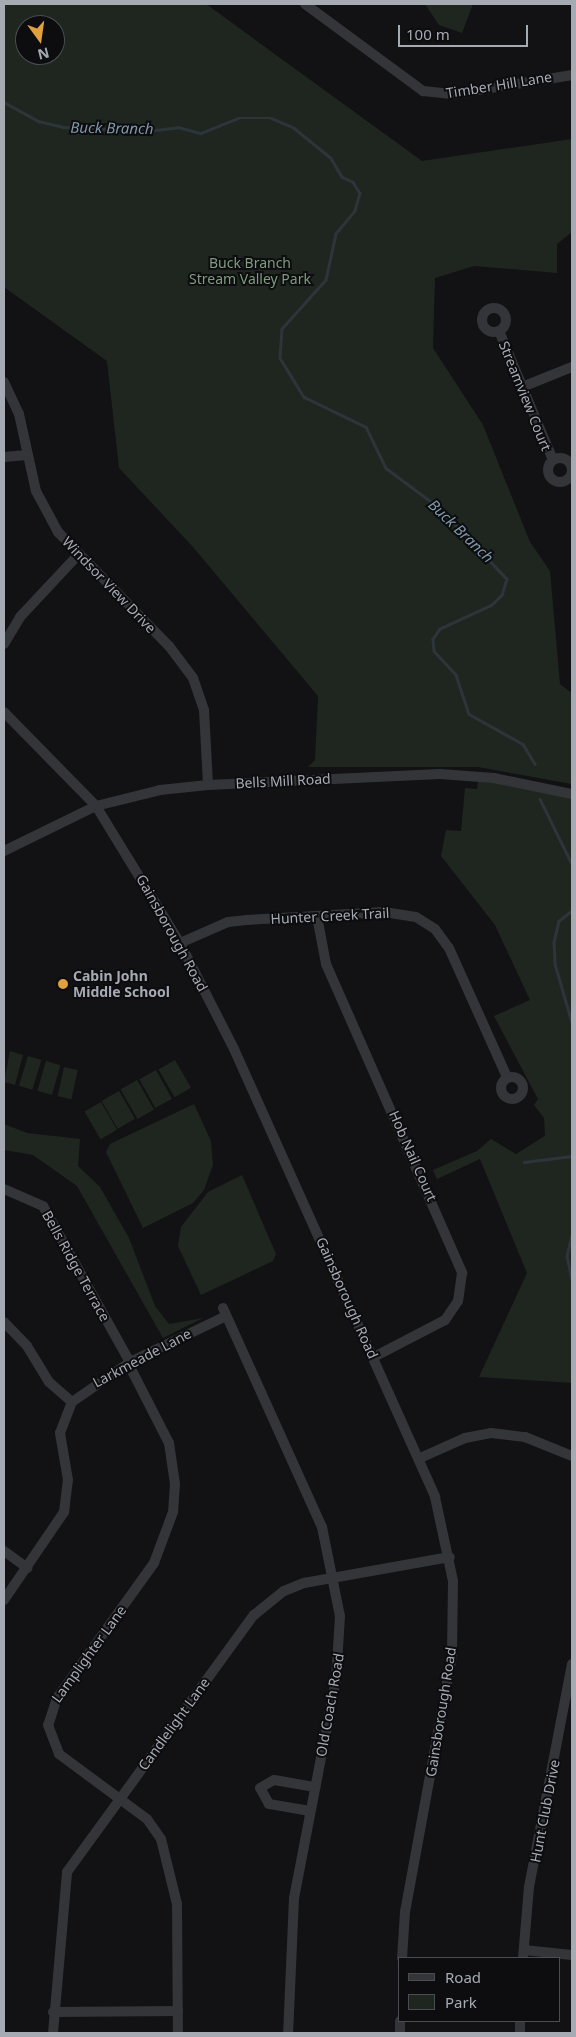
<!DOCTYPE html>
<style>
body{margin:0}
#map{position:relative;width:576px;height:2037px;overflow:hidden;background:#121214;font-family:"Noto Sans",sans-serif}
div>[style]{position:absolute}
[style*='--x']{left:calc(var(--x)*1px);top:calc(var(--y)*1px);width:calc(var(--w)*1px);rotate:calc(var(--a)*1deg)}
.green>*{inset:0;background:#1f261f;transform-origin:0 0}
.stream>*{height:2.5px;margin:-1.25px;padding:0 1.25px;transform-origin:1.25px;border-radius:1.25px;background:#2d353b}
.minor>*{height:10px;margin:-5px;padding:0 5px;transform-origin:5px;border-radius:5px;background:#343538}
.minor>.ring{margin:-5px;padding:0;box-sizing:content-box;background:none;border:10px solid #343538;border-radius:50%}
.dots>*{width:14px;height:14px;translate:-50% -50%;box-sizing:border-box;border:2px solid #0d0d0f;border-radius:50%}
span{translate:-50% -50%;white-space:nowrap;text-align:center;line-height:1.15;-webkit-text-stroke:4px #0d0d0f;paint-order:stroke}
.street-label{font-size:14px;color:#a5aab3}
.park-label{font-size:14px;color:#7e9c7e}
.poi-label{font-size:14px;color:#a5aab3;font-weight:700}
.left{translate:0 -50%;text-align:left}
.water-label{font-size:15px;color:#7f99ab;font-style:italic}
.frame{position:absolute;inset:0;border:5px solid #a5aab3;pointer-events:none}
.legend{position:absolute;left:398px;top:1957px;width:162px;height:65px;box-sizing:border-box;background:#0d0d0f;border:1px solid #4a4c51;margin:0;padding:6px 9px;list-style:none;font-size:15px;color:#a5aab3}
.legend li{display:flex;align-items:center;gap:10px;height:25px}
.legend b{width:25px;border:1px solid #4a4c51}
.north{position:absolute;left:15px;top:15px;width:50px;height:50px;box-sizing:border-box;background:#0d0d0f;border:1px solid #4a4c51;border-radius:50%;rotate:166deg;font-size:14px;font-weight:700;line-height:20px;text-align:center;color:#a5aab3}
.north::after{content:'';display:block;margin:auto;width:18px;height:22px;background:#e0a03e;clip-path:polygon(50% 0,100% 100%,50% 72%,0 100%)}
.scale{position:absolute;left:398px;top:25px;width:130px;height:22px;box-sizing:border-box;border:2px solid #a5aab3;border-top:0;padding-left:6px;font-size:15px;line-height:18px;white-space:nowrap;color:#a5aab3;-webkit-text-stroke:4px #0d0d0f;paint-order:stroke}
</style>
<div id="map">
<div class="green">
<i style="clip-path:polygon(evenodd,4px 4px,206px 4px,422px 161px,572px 139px,572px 232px,557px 244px,557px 273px,474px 266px,435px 278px,433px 348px,483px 425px,530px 542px,550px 571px,560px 684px,572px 693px,572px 784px,478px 767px,308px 767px,315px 760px,318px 696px,193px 547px,119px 468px,107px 361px,4px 287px,4px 4px,25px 25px,55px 25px,55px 55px,25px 55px,25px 25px)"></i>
<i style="clip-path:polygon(425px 4px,473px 4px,462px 33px,439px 25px)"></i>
<i style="clip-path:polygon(479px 776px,572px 796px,572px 1383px,479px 1377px,527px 1273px,480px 1159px,437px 1179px,433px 1170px,477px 1151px,491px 1139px,516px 1154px,545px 1136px,544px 1118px,534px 1105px,538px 1099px,494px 1016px,530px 1000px,495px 925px,441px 856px,446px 830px,461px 831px,465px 788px,477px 789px)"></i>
<i style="clip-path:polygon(10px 1051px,23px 1055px,15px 1085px,4px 1082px)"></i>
<i style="left:28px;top:1056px;width:14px;height:31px;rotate:17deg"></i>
<i style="left:175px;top:1060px;width:32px;height:19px;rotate:60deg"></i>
<i style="left:46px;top:1061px;width:15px;height:31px;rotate:16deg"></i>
<i style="left:64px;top:1067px;width:14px;height:30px;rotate:12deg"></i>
<i style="left:156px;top:1070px;width:33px;height:19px;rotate:61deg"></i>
<i style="left:137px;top:1080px;width:34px;height:19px;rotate:60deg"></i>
<i style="left:119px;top:1091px;width:32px;height:20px;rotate:60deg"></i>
<i style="left:101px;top:1102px;width:32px;height:19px;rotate:60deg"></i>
<i style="clip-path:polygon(194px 1104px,211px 1141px,213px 1165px,204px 1190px,193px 1203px,143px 1228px,106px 1152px,110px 1144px)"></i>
<i style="clip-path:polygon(4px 1124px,27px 1133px,80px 1139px,78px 1166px,100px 1187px,129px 1238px,155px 1306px,169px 1324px,203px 1318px,163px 1338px,77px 1186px,33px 1155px,4px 1150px)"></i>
<i style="clip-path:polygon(242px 1175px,276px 1254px,273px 1261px,201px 1295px,178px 1246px,181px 1227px,208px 1192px)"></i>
</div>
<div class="stream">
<i style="--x:4;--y:102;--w:39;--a:29"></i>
<i style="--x:38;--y:121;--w:26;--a:13"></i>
<i style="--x:63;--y:127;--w:84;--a:2.7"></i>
<i style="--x:147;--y:131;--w:31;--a:-7"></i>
<i style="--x:178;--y:127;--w:24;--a:15"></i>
<i style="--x:201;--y:133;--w:40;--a:-22"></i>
<i style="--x:238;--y:118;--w:33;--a:0"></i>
<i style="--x:271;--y:118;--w:25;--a:23"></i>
<i style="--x:294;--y:128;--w:48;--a:39"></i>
<i style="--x:331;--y:158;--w:22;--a:60"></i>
<i style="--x:342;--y:177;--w:12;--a:24"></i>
<i style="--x:353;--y:182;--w:13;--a:58"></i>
<i style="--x:360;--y:193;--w:19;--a:106"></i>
<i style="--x:355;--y:211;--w:30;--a:130"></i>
<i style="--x:336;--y:234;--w:47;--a:102.3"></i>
<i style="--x:326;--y:280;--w:66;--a:131.9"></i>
<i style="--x:282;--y:329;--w:29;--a:94"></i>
<i style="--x:280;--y:358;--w:46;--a:58.4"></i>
<i style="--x:304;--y:397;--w:69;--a:25.8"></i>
<i style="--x:366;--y:427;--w:46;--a:64"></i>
<i style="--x:386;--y:468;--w:69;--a:36.7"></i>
<i style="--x:441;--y:509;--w:96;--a:46.7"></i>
<i style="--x:507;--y:579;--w:17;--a:107"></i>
<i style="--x:502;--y:595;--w:14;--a:135"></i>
<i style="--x:492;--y:605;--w:57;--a:155.2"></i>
<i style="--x:440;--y:629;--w:12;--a:125"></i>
<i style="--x:433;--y:639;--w:12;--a:85"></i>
<i style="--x:434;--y:651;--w:33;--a:47"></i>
<i style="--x:456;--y:675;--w:41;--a:71.6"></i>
<i style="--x:469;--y:714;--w:62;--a:29.1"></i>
<i style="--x:523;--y:744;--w:23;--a:59"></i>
<i style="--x:540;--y:799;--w:72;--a:63.8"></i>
<i style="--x:572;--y:911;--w:16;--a:142"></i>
<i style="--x:559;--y:921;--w:22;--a:103"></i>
<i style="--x:554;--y:942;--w:22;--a:87"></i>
<i style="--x:555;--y:964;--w:60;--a:73.7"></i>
<i style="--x:524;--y:1162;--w:48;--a:-7.1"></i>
<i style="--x:572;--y:1235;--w:22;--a:103"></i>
<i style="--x:567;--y:1256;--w:25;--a:78"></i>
</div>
<div class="minor">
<i style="--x:305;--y:4;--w:147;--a:36.4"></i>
<i style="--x:423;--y:91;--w:31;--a:6"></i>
<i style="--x:454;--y:94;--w:120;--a:-9.1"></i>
<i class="ring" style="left:482px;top:308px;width:14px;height:14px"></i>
<i style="--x:499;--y:331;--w:140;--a:67.3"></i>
<i style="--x:4;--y:382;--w:35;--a:65"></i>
<i style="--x:19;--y:414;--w:79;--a:77.6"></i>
<i style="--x:36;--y:491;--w:47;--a:61.8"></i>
<i style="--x:58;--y:532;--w:159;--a:45.8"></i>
<i style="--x:169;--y:646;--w:40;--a:53"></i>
<i style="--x:193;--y:678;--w:34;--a:71"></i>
<i style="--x:204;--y:710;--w:75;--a:86.9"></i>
<i style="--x:522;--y:387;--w:54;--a:-21.8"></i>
<i style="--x:4;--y:457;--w:23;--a:-5"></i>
<i class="ring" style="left:548px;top:458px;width:14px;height:14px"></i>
<i style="--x:4;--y:644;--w:31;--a:-59"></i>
<i style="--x:20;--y:617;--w:86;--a:-46.9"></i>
<i style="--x:4;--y:712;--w:132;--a:45.6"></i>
<i style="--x:96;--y:806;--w:161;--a:58.5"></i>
<i style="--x:180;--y:943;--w:119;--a:63"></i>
<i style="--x:234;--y:1049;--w:491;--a:65.8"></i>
<i style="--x:435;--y:1497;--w:86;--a:77.9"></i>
<i style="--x:453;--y:1581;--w:75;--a:90.8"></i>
<i style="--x:452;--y:1656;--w:260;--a:100.4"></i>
<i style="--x:405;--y:1912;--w:46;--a:93.7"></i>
<i style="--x:4;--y:851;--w:102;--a:-26.1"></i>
<i style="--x:96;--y:806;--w:66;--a:-14"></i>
<i style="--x:160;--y:790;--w:48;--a:-5.9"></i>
<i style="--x:208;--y:785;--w:232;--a:-2.7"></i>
<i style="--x:440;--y:774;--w:54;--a:4.2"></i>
<i style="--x:494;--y:778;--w:80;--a:11.6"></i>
<i style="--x:317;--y:916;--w:49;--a:79.4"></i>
<i style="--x:326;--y:964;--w:338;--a:66.2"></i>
<i style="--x:462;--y:1273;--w:28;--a:98"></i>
<i style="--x:458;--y:1301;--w:23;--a:124"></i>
<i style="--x:445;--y:1320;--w:80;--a:152.5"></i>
<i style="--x:180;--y:943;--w:52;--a:-23.6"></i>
<i style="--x:228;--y:922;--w:18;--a:-6"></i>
<i style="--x:246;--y:920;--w:138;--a:-3.3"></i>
<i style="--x:384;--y:912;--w:32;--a:9"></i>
<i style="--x:416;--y:917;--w:22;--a:32"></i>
<i style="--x:435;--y:929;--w:24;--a:54"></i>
<i style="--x:449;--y:948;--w:141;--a:65.8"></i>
<i class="ring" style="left:501px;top:1077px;width:12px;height:12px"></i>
<i style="--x:4;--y:1189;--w:43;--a:23.6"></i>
<i style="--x:43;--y:1206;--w:179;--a:60.9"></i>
<i style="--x:223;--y:1308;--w:240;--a:65.7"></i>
<i style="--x:322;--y:1527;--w:91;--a:78.6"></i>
<i style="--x:340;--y:1616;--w:64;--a:93.6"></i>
<i style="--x:336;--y:1680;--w:222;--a:100.9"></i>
<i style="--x:294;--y:1898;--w:135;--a:92.5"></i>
<i style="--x:4;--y:1322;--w:33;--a:46"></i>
<i style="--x:27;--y:1346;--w:42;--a:58.6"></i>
<i style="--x:49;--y:1382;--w:30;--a:41"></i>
<i style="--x:128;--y:1363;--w:90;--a:62.9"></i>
<i style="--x:169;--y:1443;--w:41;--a:81.7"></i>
<i style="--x:175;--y:1484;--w:28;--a:94"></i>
<i style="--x:173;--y:1512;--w:54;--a:110.4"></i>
<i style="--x:154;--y:1563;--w:166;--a:125.7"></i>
<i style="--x:57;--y:1698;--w:28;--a:108"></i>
<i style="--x:48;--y:1725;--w:31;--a:69"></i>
<i style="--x:59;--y:1754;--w:109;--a:36.5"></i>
<i style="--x:147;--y:1819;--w:24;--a:55"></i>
<i style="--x:161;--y:1839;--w:67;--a:76.2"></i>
<i style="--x:177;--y:1904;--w:129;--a:89.6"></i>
<i style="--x:420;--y:1458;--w:49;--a:-24"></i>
<i style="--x:465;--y:1438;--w:26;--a:-11"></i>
<i style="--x:491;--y:1433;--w:34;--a:7"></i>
<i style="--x:525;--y:1437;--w:51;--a:22"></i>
<i style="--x:4;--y:1551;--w:29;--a:36"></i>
<i style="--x:4;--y:1600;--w:107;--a:-55.7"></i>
<i style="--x:64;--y:1512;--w:32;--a:-83"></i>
<i style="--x:68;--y:1480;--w:48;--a:-99.7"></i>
<i style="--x:60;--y:1433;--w:33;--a:-69"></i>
<i style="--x:72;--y:1402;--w:70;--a:-34.6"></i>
<i style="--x:130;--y:1362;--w:106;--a:-25.6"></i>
<i style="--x:310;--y:1811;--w:42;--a:-170.3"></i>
<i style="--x:269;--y:1804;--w:18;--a:-119"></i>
<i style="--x:260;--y:1788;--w:16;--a:-30"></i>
<i style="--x:274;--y:1780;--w:42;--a:9.7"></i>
<i style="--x:524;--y:1950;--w:48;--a:5.9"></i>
<i style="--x:523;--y:1958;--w:71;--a:-85.2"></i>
<i style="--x:529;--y:1887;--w:227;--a:-79.1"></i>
<i style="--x:53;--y:2012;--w:125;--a:-0.5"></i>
<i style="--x:520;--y:2021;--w:12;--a:90"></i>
<i style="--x:53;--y:2033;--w:162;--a:-85"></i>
<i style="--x:67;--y:1872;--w:318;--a:-54"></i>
<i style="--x:254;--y:1615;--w:38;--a:-39"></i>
<i style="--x:284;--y:1591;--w:22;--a:-22"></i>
<i style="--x:304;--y:1583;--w:148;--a:-10.1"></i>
<i style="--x:400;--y:2033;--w:12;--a:-90"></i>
</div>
<div class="dots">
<i style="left:63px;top:984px;background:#e0a03e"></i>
</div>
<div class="street-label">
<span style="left:499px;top:85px;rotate:-9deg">Timber Hill Lane</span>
<span style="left:525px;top:396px;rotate:68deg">Streamview Court</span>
<span style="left:109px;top:585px;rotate:46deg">Windsor View Drive</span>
<span style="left:283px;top:781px;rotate:-3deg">Bells Mill Road</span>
<span style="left:330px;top:916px;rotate:-3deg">Hunter Creek Trail</span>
<span style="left:172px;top:933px;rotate:61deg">Gainsborough Road</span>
<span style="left:413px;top:1156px;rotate:66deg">Hob Nail Court</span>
<span style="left:76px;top:1266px;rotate:61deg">Bells Ridge Terrace</span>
<span style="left:347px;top:1298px;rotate:66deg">Gainsborough Road</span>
<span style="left:142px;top:1358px;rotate:-28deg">Larkmeade Lane</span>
<span style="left:89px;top:1654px;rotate:-54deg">Lamplighter Lane</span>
<span style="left:330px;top:1705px;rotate:-80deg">Old Coach Road</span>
<span style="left:441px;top:1712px;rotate:-81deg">Gainsborough Road</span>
<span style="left:174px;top:1724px;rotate:-54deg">Candlelight Lane</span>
<span style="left:545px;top:1811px;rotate:-79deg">Hunt Club Drive</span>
</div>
<div class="park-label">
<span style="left:250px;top:271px">Buck Branch<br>Stream Valley Park</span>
</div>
<div class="poi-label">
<span class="left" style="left:73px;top:984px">Cabin John<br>Middle School</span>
</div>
<div class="water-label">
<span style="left:112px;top:128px;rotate:1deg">Buck Branch</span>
<span style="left:461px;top:531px;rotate:44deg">Buck Branch</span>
</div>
<div class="frame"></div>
<ul class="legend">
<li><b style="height:6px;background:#343538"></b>Road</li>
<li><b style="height:14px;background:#1f261f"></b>Park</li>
</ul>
<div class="north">N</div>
<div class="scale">100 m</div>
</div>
